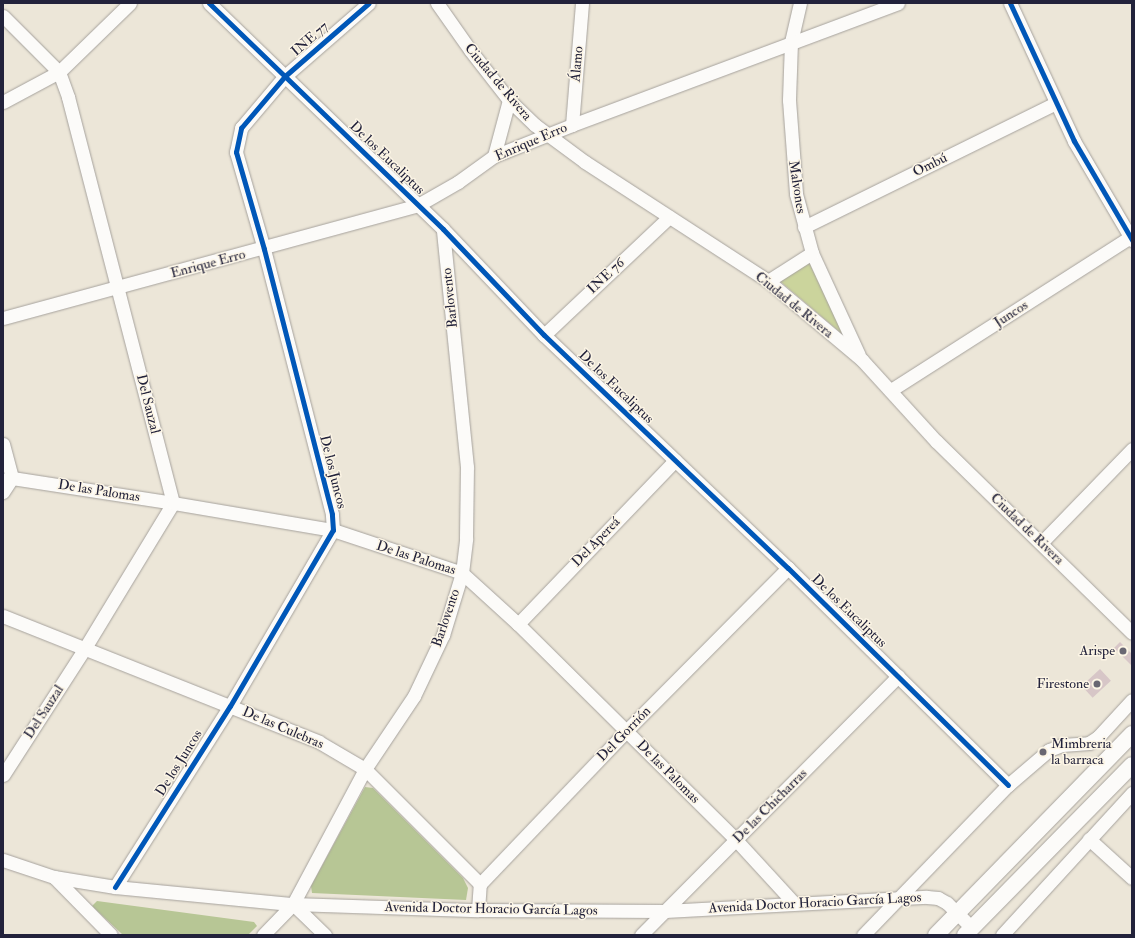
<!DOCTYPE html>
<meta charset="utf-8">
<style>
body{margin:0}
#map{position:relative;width:1135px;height:938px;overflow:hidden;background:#ece6d8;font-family:"IM FELL Double Pica",serif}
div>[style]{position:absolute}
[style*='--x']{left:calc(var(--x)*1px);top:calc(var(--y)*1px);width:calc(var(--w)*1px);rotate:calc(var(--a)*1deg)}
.green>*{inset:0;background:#cbd49c}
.forest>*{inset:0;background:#b7c695}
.building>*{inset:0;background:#d7c6c7;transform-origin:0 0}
.roads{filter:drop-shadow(0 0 1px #a6a29d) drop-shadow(0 0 1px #a6a29d)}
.minor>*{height:13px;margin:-6.5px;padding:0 6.5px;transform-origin:6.5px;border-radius:6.5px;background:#fcfbf9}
.major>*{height:16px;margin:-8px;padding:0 8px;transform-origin:8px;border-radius:8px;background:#fcfbf9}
.cycleway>*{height:5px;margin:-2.5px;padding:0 2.5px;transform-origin:2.5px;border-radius:2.5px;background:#0057b8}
.dots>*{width:11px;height:11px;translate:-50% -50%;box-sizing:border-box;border:2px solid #fcf5e5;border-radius:50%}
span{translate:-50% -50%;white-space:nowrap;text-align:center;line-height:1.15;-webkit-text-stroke:3px #fcf5e5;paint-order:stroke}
.street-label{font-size:14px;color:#22223b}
.poi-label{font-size:14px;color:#22223b}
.right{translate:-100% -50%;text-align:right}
.left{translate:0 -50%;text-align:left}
.frame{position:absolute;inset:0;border:4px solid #22223b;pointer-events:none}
</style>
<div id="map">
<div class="green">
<i style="clip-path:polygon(809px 262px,842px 331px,841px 333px,781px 282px,782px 277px)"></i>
</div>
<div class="forest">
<i style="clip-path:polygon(365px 787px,373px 788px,463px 878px,468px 888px,466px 900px,312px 893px,311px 886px)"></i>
<i style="clip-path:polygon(97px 901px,254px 922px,257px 926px,248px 935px,123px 935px,92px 906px)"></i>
</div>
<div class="building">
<i style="clip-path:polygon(1120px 642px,1132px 654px,1132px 666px,1114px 648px)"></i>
<i style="left:1100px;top:669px;width:16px;height:25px;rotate:47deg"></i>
</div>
<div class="roads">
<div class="minor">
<i style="--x:209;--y:3;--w:325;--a:44"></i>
<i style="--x:443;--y:229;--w:146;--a:46.4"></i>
<i style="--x:544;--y:335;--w:337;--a:43.7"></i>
<i style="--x:788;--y:568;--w:309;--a:44.6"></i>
<i style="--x:437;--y:3;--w:57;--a:54.9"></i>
<i style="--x:470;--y:50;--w:63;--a:52"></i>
<i style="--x:509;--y:100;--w:36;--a:44"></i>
<i style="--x:535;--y:125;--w:62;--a:36.5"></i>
<i style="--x:585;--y:162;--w:218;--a:33"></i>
<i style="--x:768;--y:281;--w:123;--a:40"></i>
<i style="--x:862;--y:360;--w:110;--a:47.6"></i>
<i style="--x:936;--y:441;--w:274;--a:44.4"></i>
<i style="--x:800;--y:3;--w:40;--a:103"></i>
<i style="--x:791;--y:42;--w:58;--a:92"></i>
<i style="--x:789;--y:100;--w:94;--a:85.7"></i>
<i style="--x:796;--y:194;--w:61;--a:74.8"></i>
<i style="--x:812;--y:253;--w:112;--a:65.3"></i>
<i style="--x:1010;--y:3;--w:152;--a:65.1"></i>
<i style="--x:1074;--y:141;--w:115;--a:59.6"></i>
<i style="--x:3;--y:16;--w:79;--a:45"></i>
<i style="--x:59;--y:72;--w:27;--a:70"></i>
<i style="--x:68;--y:97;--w:419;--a:75.5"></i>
<i style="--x:173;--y:503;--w:170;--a:121.3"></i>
<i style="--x:85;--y:648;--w:151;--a:122.8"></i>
<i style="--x:3;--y:102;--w:64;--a:-28.2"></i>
<i style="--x:59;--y:72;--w:99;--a:-44.2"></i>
<i style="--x:572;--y:125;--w:122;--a:-85.3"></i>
<i style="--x:494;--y:156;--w:58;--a:-75"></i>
<i style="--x:804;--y:227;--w:281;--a:-26.2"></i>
<i style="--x:768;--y:281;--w:52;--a:-32.5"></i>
<i style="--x:3;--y:318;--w:430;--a:-15.2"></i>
<i style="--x:418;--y:205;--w:46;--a:-29.9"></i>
<i style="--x:458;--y:182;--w:44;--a:-35.8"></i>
<i style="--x:494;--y:156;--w:84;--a:-21.7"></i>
<i style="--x:572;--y:125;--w:348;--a:-20.5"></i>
<i style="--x:544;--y:335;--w:172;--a:-43.3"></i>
<i style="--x:891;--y:390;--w:284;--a:-32.6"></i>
<i style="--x:3;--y:444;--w:35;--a:75"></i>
<i style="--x:12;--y:478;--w:17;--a:123"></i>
<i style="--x:3;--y:480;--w:9;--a:-13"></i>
<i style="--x:12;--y:478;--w:163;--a:8.8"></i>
<i style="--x:173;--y:503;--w:162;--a:9.6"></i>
<i style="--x:333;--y:530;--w:136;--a:18.4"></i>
<i style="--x:462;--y:573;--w:76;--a:42.3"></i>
<i style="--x:518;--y:624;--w:307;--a:44.7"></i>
<i style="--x:736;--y:840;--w:86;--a:47.4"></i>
<i style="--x:1041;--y:543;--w:131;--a:-45.9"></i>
<i style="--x:3;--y:616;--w:340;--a:21.7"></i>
<i style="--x:319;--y:742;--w:53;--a:30.4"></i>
<i style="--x:365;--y:769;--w:163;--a:45"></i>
<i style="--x:518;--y:624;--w:227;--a:-46.2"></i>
<i style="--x:1089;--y:839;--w:58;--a:42.2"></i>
<i style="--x:3;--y:860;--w:54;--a:18.4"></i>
<i style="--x:54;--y:877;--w:62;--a:9.3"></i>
<i style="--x:115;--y:887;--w:179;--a:5.5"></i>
<i style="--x:293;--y:904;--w:185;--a:1.9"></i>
<i style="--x:478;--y:910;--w:187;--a:0.3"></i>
<i style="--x:665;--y:911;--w:262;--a:-3.1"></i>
<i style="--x:927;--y:897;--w:11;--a:5"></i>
<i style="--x:938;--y:898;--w:10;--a:29"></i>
<i style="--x:947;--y:903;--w:35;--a:45"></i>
<i style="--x:54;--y:877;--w:81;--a:45.5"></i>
<i style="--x:115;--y:887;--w:214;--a:-57.6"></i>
<i style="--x:230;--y:706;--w:204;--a:-59.7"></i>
<i style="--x:333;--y:530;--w:16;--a:-94"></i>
<i style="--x:332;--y:514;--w:274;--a:-104.4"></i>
<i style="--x:264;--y:249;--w:101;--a:-106.1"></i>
<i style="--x:236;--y:152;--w:25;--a:-78"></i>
<i style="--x:241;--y:128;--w:68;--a:-49.8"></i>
<i style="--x:285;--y:76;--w:111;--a:-41"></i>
<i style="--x:293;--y:904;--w:45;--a:44.1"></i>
<i style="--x:478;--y:910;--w:26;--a:-86"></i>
<i style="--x:480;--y:884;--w:211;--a:-46.3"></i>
<i style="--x:626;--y:731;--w:230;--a:-45.2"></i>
<i style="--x:263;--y:935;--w:43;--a:-45.9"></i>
<i style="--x:293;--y:904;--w:153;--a:-61.9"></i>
<i style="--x:365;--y:769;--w:88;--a:-56.1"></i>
<i style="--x:414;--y:696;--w:68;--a:-64.6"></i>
<i style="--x:443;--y:635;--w:65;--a:-73"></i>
<i style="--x:462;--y:573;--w:35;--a:-83"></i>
<i style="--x:466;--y:538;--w:71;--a:-89.2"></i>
<i style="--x:467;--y:467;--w:239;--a:-95.8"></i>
<i style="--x:641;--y:935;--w:365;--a:-45.2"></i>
<i style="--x:863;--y:935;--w:209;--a:-46"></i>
<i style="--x:1008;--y:785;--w:54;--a:-40.5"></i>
<i style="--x:1049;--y:750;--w:14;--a:-21"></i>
<i style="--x:1062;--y:745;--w:27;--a:-4"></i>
<i style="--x:1089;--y:743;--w:11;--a:-34"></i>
<i style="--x:1098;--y:737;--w:50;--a:-47.4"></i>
<i style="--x:1002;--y:935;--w:193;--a:-47.5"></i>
</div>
<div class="major">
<i style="--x:936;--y:935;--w:281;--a:-45.7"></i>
<i style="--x:965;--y:935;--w:238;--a:-45.5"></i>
</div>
</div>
<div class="cycleway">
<i style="--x:209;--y:3;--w:325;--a:44"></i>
<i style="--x:443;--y:229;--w:146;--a:46.4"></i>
<i style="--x:544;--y:335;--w:337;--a:43.7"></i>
<i style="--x:788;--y:568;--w:309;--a:44.6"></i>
<i style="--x:1010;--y:3;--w:152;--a:65.1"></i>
<i style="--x:1074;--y:141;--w:115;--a:59.6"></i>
<i style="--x:115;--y:887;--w:214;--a:-57.6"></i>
<i style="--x:230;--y:706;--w:204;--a:-59.7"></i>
<i style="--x:333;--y:530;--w:16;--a:-94"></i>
<i style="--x:332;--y:514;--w:274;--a:-104.4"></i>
<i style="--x:264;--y:249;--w:101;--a:-106.1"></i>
<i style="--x:236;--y:152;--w:25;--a:-78"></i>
<i style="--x:241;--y:128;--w:68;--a:-49.8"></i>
<i style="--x:285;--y:76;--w:111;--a:-41"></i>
</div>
<div class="dots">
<i style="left:1123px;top:651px;background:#696772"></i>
<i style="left:1097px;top:684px;background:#696772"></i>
<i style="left:1043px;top:752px;background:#696772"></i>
</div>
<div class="street-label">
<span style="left:310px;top:39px;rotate:-41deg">INE 77</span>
<span style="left:577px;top:64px;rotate:-85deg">Álamo</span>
<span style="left:498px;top:82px;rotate:50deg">Ciudad de Rivera</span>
<span style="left:531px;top:142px;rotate:-23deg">Enrique Erro</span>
<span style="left:387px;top:158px;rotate:44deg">De los Eucaliptus</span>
<span style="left:930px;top:165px;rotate:-26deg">Ombú</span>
<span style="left:797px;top:187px;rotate:81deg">Malvones</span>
<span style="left:208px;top:264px;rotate:-15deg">Enrique Erro</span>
<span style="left:606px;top:276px;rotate:-43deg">INE 76</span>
<span style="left:450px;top:298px;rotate:-96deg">Barlovento</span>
<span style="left:794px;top:305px;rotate:39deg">Ciudad de Rivera</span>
<span style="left:1011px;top:314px;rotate:-33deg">Juncos</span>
<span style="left:616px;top:387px;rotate:44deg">De los Eucaliptus</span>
<span style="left:148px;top:404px;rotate:76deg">Del Sauzal</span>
<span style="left:333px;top:472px;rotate:76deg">De los Juncos</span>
<span style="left:99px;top:491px;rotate:9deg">De las Palomas</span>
<span style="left:1027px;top:529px;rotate:44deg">Ciudad de Rivera</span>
<span style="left:596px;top:542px;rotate:-46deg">Del Apereá</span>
<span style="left:416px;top:558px;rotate:18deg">De las Palomas</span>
<span style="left:849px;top:611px;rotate:44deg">De los Eucaliptus</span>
<span style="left:446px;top:618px;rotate:-71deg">Barlovento</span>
<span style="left:44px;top:712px;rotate:-57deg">Del Sauzal</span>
<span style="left:283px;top:728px;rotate:23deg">De las Culebras</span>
<span style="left:624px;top:734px;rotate:-46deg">Del Gorrión</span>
<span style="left:179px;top:763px;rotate:-58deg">De los Juncos</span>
<span style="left:668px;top:772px;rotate:45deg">De las Palomas</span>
<span style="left:770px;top:806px;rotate:-45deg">De las Chicharras</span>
<span style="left:815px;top:903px;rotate:-3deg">Avenida Doctor Horacio García Lagos</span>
<span style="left:491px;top:909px;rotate:1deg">Avenida Doctor Horacio García Lagos</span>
</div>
<div class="poi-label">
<span class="right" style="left:1115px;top:651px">Arispe</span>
<span class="right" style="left:1089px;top:684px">Firestone</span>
<span class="left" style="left:1051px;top:752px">Mimbreria<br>la barraca</span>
</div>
<div class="frame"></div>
</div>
